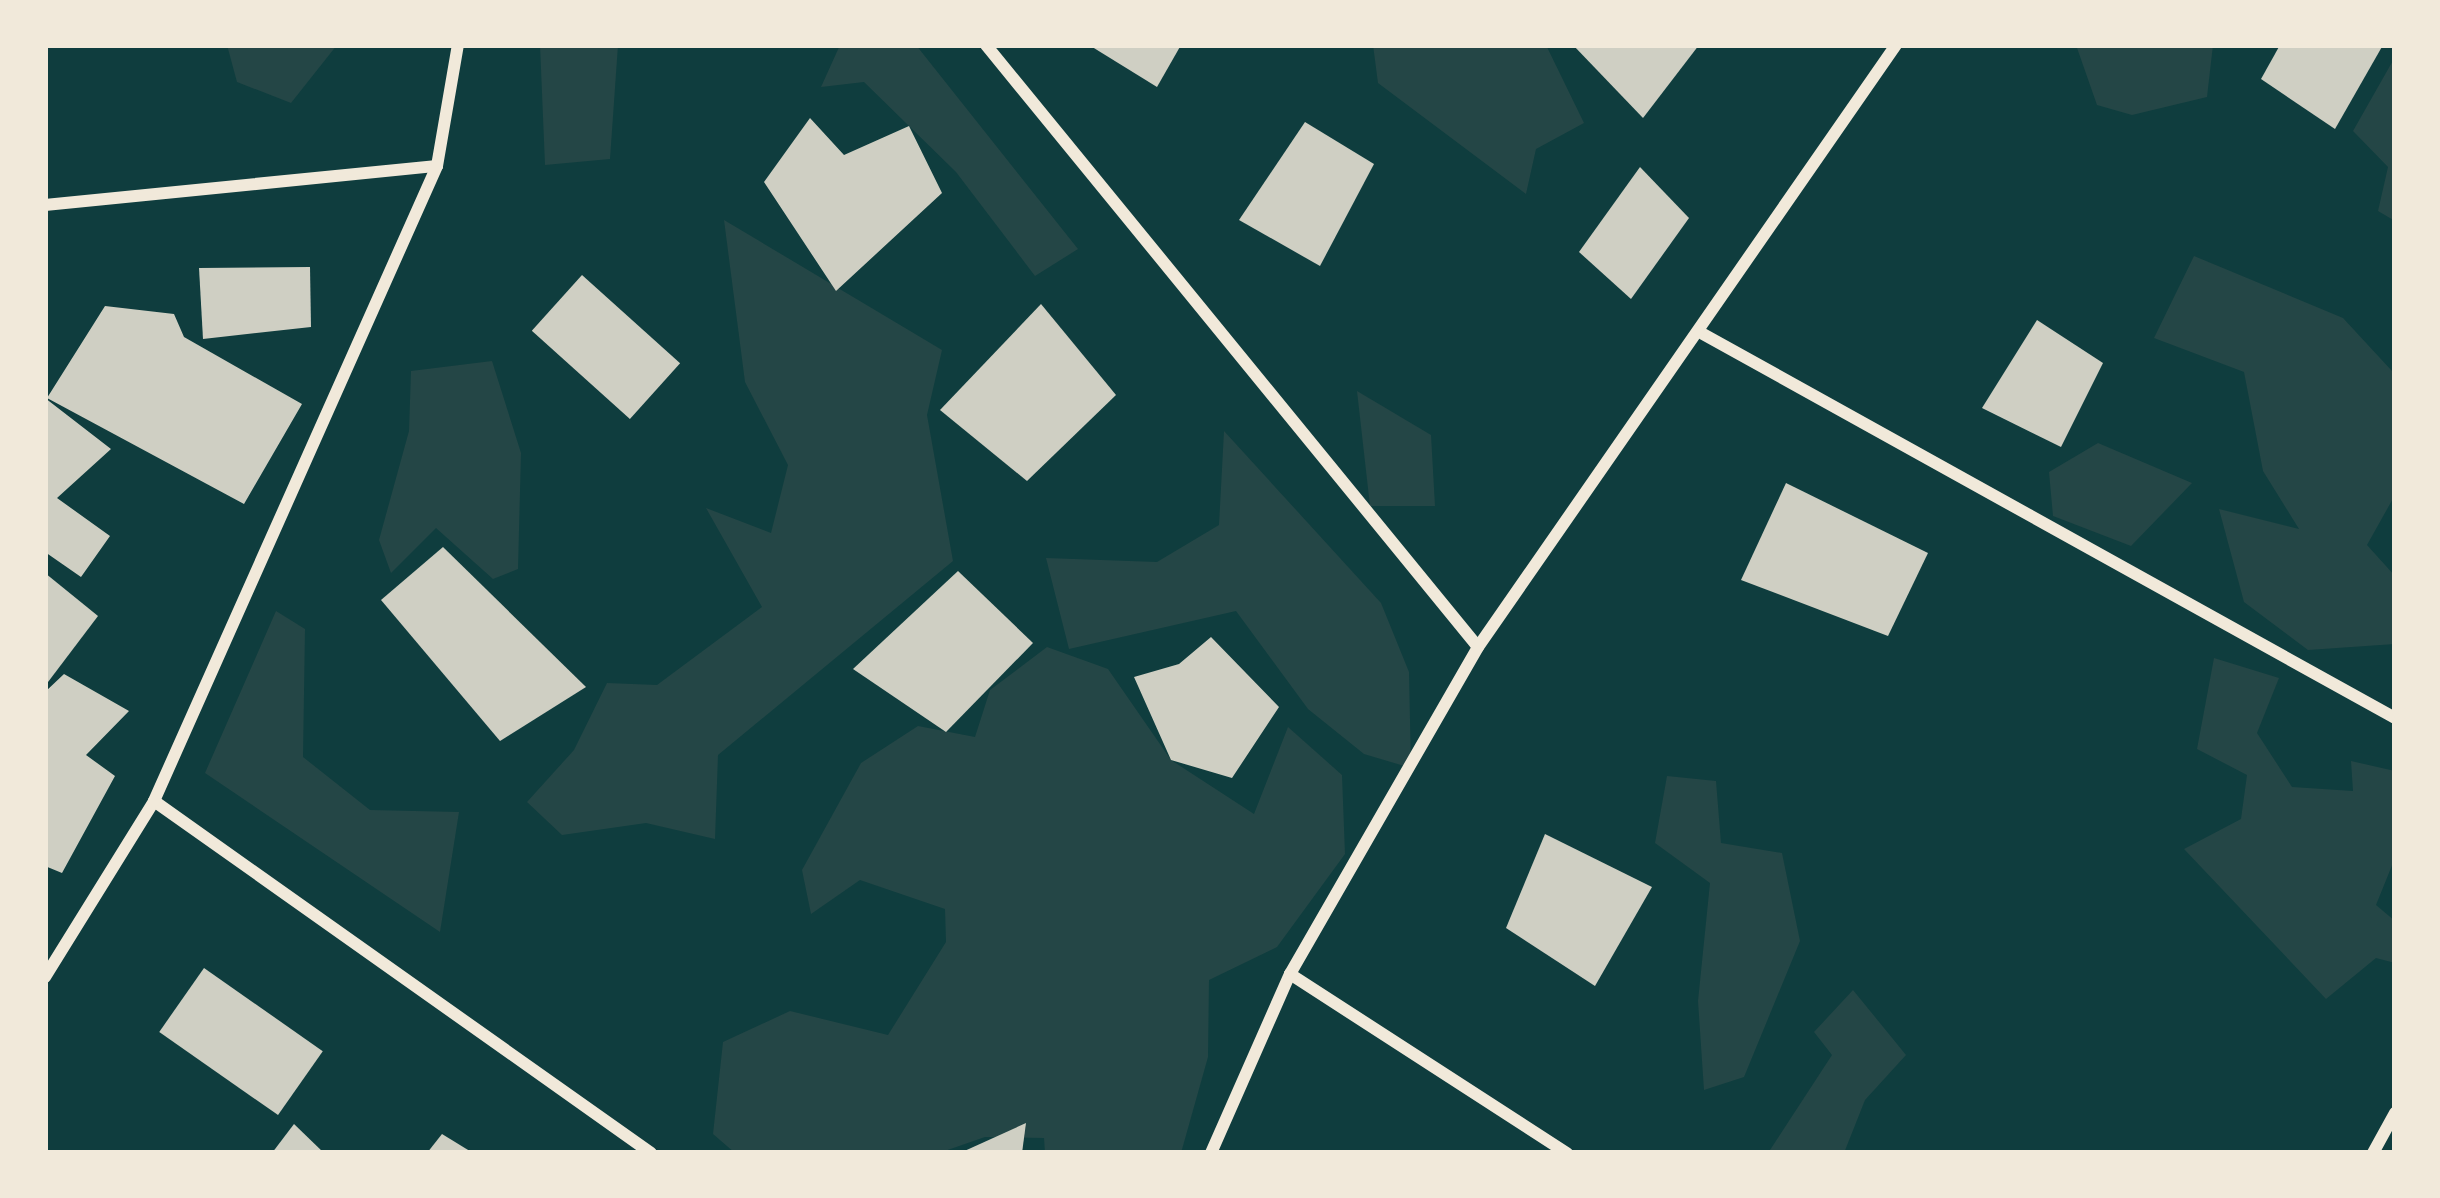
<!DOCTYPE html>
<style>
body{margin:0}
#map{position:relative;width:2440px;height:1198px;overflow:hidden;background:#0f3d3e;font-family:"Nunito Sans",sans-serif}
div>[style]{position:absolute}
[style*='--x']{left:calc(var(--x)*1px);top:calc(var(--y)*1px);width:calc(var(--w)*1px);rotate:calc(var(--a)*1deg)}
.green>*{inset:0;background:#244646}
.building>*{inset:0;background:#cfcfc3;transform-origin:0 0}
.minor>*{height:12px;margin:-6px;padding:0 6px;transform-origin:6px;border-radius:6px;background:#f1e9da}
span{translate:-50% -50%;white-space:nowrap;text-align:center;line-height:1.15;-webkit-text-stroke:9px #f1e9da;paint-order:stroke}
.frame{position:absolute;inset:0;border:48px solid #f1e9da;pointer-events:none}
</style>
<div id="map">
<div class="green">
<i style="clip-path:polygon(227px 45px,337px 45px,291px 103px,237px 82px)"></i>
<i style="clip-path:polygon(540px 45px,618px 45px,610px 159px,545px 165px)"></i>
<i style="clip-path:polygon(840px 45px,916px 45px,1078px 249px,1035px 276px,956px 172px,864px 82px,821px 87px)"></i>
<i style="clip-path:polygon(1373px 45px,1546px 45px,1584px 123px,1536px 149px,1526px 194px,1378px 83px)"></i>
<i style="clip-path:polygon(2076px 45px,2213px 45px,2207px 97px,2132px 115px,2097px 105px)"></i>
<i style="clip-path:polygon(2395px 57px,2395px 221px,2378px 211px,2388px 167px,2353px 131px)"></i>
<i style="clip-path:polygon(724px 220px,942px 350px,927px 415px,953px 561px,718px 755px,715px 839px,646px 823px,562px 835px,527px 802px,574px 750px,607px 683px,657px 685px,762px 607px,706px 508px,771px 533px,788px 465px,745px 382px)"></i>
<i style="clip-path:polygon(2194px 256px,2343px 318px,2392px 371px,2395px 495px,2367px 545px,2395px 576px,2395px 644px,2308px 650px,2244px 602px,2219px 509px,2299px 529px,2263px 471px,2244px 372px,2154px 338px)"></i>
<i style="clip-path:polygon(492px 361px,521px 453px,518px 569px,493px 579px,436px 528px,391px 573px,379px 540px,409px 431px,411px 371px)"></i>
<i style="clip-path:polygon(1357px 391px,1431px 435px,1435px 506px,1370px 506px)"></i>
<i style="clip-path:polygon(1224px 431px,1381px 603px,1409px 672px,1411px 768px,1364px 754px,1308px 709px,1236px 611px,1069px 649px,1046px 558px,1157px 562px,1219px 525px)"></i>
<i style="clip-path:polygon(2098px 443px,2192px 483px,2131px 546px,2053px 516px,2049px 472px)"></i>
<i style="clip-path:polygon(276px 611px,305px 629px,303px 757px,370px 810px,459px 812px,440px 932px,205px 773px)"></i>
<i style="clip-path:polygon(1047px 647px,1108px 669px,1171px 760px,1254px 814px,1288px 727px,1342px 775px,1345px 854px,1277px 947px,1209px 980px,1208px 1057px,1181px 1153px,1045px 1153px,1044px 1138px,985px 1137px,939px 1153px,735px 1153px,713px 1134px,723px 1042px,790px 1011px,888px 1035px,946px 942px,945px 909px,860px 880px,811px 914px,802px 870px,861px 763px,918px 726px,975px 737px,990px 690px)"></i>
<i style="clip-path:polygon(2214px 658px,2279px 678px,2257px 733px,2292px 787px,2353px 791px,2351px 761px,2395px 771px,2395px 858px,2376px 905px,2395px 921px,2395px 963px,2376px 958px,2326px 999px,2184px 849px,2241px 819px,2247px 775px,2197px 749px)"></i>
<i style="clip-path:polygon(1667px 776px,1716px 781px,1721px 843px,1782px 853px,1800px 941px,1744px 1077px,1704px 1090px,1698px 1001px,1710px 883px,1655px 843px)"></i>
<i style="clip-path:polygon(1853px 990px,1906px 1055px,1865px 1100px,1844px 1153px,1768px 1153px,1832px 1055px,1814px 1032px)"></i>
</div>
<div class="building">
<i style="clip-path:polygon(1089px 45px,1181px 45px,1157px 87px)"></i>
<i style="clip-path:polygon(1573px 45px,1699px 45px,1643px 118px)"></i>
<i style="clip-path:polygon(2280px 45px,2383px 45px,2335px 129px,2261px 79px)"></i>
<i style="clip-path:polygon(810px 118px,844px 155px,909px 126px,942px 193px,836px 291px,764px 182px)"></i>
<i style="clip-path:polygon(1305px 122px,1374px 164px,1320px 266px,1239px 220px)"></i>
<i style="clip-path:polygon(1640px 167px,1689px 218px,1631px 299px,1579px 252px)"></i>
<i style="clip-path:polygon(310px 267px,311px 327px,203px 339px,199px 268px)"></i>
<i style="left:582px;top:275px;width:132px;height:75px;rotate:42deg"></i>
<i style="clip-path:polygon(1041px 304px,1116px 395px,1027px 481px,940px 410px)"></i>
<i style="clip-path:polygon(105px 306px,174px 314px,184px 337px,302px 404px,244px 504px,47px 398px)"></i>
<i style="clip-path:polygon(2037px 320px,2103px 363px,2061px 447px,1982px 408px)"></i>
<i style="clip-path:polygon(45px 398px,111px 449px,57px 498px,110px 536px,81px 577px,45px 552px)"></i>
<i style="clip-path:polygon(1786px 483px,1928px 553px,1888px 636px,1741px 580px)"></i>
<i style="clip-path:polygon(443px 547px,586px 687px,500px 741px,381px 600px)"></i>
<i style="clip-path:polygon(958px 571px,1033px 643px,946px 732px,853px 669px)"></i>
<i style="clip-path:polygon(45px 573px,98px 616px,45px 686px)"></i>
<i style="clip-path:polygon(1211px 637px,1279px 707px,1232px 778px,1171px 760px,1134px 677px,1179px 664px)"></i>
<i style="clip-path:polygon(64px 674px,129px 711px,86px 755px,115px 776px,62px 873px,45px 866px,45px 692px)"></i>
<i style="clip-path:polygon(1545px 834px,1652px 887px,1595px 986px,1506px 928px)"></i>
<i style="left:204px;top:968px;width:145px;height:78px;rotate:35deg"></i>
<i style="clip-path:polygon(1026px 1123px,1022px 1153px,960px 1153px)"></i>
<i style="clip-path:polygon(294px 1124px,324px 1153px,272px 1153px)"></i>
<i style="clip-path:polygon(442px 1134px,473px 1153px,427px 1153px)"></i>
</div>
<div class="minor">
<i style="--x:986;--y:45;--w:777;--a:50.74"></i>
<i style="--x:45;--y:205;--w:394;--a:-5.7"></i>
<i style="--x:1703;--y:334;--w:791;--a:29.03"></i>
<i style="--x:154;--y:801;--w:609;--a:35.31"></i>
<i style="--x:1290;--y:974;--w:330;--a:32.9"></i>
<i style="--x:45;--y:977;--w:207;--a:-58.2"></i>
<i style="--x:154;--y:801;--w:695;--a:-65.98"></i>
<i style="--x:437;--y:166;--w:123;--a:-80.2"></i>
<i style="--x:1211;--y:1153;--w:196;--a:-66.2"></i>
<i style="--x:1290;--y:974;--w:377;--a:-60.1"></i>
<i style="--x:1478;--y:647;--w:733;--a:-55.23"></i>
<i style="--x:2373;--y:1153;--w:46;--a:-61.2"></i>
</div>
<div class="frame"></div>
</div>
